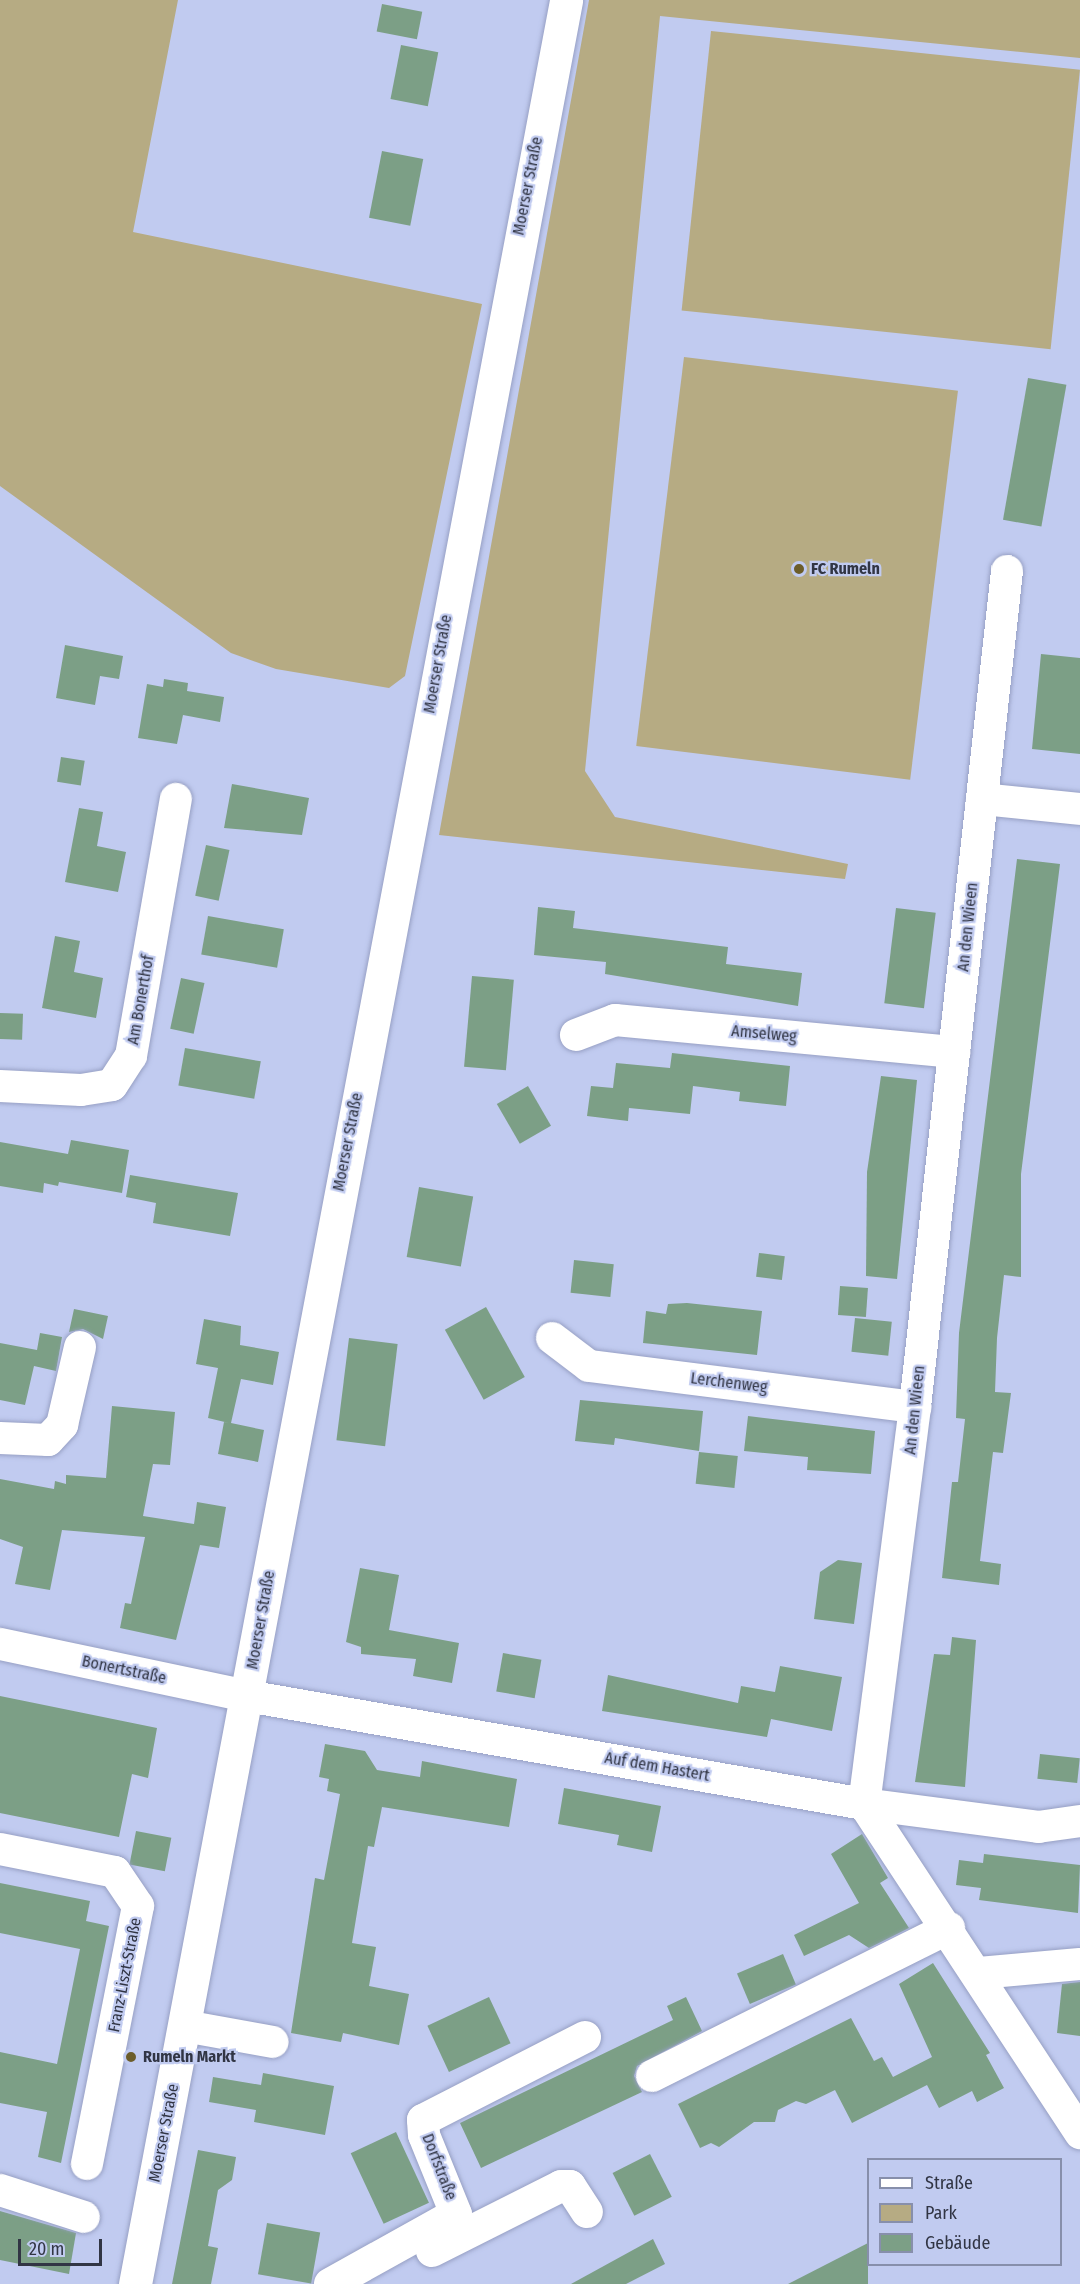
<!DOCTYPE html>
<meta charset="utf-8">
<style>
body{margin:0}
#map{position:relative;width:1080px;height:2284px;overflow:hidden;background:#c1cbf0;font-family:"Fira Sans Condensed",sans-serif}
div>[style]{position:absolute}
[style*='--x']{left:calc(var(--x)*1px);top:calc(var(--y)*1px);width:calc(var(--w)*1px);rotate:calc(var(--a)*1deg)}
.green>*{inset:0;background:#b6ab83;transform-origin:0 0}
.building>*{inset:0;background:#7c9f86;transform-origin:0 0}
.roads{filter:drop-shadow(0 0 2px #97a0c4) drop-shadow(0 0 2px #97a0c4)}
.minor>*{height:32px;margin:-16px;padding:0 16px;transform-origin:16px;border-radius:16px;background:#fff}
.major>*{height:33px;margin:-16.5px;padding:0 16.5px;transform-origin:16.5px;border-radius:16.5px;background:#fff}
.dots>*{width:16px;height:16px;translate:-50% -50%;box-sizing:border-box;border:3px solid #c1cbf0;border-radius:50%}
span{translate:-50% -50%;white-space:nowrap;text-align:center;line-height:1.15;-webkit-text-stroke:4.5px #c1cbf0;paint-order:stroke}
.street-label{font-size:16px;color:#313544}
.poi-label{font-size:16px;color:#313544;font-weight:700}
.left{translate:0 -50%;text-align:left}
.legend{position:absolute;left:867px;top:2158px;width:195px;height:108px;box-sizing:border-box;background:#c1cbf0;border:2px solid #878fab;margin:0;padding:8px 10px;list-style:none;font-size:18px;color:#313544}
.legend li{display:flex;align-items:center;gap:12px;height:30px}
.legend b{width:30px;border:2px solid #878fab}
.scale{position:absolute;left:18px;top:2239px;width:84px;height:27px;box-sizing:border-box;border:3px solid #313544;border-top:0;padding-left:8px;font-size:18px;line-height:21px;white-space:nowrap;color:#313544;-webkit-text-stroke:4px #c1cbf0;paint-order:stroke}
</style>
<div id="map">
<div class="green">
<i style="clip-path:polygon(0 0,178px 0,133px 232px,482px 304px,405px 676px,389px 688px,276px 669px,231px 653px,0 486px)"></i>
<i style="clip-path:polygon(589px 0,1080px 0,1080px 58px,660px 16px,585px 771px,615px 817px,848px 864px,845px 879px,439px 835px)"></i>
<i style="left:711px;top:31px;width:371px;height:281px;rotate:6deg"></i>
<i style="left:684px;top:357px;width:276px;height:392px;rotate:7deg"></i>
</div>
<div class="building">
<i style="left:382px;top:4px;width:41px;height:28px;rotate:11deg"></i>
<i style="left:401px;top:45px;width:38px;height:55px;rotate:11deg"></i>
<i style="left:382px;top:151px;width:42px;height:68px;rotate:11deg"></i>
<i style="left:1028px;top:378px;width:39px;height:144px;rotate:10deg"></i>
<i style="clip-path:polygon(65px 645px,123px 656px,119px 679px,100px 676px,95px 705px,56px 698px)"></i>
<i style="clip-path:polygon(1041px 654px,1080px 658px,1080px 754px,1032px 749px)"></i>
<i style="clip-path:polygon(164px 679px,188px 683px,187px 691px,224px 697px,220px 722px,183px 715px,177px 744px,138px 738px,147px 684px,163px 687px)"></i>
<i style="left:61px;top:757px;width:24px;height:25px;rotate:9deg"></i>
<i style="clip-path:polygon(232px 784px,309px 798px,302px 835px,224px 828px)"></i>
<i style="clip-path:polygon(79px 808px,103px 812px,97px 846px,126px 852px,118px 892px,65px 882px)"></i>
<i style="left:206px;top:845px;width:24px;height:52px;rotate:12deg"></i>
<i style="clip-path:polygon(1017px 859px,1060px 864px,1021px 1174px,1021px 1277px,1004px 1275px,997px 1338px,995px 1392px,1011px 1393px,1003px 1453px,993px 1452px,980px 1561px,1001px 1564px,999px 1585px,942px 1578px,952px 1482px,958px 1482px,965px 1419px,956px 1418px,959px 1333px)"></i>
<i style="clip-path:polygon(538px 907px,575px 911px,573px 928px,728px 947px,726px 964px,802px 973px,798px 1006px,605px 974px,606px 962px,534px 955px)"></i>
<i style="left:896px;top:908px;width:40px;height:96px;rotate:7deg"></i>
<i style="left:208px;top:916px;width:77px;height:39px;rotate:10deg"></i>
<i style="clip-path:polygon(55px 936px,80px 941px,74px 972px,103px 978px,96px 1018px,42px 1008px)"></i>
<i style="left:472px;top:976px;width:42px;height:91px;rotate:5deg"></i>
<i style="left:181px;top:978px;width:24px;height:52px;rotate:12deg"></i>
<i style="left:0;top:1013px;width:23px;height:26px;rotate:2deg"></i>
<i style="left:185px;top:1048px;width:77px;height:38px;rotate:10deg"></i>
<i style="clip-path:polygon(672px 1053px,790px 1066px,786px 1106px,739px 1101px,740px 1092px,693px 1086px,690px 1114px,629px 1108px,628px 1121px,587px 1116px,591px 1086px,613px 1088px,616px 1063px,670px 1068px)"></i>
<i style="clip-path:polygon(881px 1076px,917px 1080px,897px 1279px,866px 1276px,867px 1172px)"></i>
<i style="left:528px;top:1086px;width:46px;height:36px;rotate:60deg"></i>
<i style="clip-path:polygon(71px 1140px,129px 1150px,122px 1193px,59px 1182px,58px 1186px,44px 1183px,43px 1193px,0 1186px,0 1142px,68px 1154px)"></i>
<i style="clip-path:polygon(130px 1175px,238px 1193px,230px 1236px,153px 1223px,156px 1203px,126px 1197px)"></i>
<i style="left:419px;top:1187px;width:55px;height:71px;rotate:10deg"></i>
<i style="left:759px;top:1253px;width:26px;height:24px;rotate:7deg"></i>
<i style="left:574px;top:1260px;width:40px;height:33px;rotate:6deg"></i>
<i style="left:840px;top:1286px;width:28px;height:29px;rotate:4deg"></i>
<i style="clip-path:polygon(687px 1303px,762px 1311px,757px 1355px,643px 1343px,646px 1311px,666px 1314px,668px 1304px)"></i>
<i style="left:486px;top:1307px;width:80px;height:47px;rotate:61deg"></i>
<i style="clip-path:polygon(74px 1309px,108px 1316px,103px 1339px,83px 1329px,69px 1332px)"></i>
<i style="left:855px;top:1318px;width:37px;height:34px;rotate:6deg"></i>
<i style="clip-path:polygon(204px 1319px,241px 1326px,240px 1345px,279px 1352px,273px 1385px,241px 1379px,231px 1423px,264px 1430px,258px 1462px,218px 1454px,224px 1422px,229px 1423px,208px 1418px,218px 1368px,196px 1364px)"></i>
<i style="clip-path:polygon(40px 1333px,62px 1337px,56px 1371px,34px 1366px,25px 1405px,0 1400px,0 1343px,37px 1350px)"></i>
<i style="left:349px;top:1338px;width:49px;height:103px;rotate:7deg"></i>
<i style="clip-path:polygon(580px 1400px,703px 1411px,699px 1451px,615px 1438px,614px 1445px,575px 1441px)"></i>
<i style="clip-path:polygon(112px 1406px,175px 1412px,170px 1465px,153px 1464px,143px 1516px,194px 1524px,197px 1502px,226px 1507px,219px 1548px,200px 1545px,176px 1640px,120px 1628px,125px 1603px,131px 1604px,145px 1537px,62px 1530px,50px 1590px,15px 1584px,23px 1547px,0 1539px,0 1479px,54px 1489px,55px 1481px,66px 1484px,66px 1475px,106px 1478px)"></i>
<i style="clip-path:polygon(748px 1416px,875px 1431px,871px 1474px,807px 1470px,808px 1457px,744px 1451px)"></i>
<i style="left:699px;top:1452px;width:39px;height:32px;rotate:6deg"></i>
<i style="clip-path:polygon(838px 1560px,862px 1563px,854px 1624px,814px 1619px,820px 1572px)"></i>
<i style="clip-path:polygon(360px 1568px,399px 1575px,389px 1630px,459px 1643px,452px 1683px,413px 1676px,416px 1659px,361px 1654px,361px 1647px,346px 1642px)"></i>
<i style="clip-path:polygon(952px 1637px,976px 1640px,965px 1787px,915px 1782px,934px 1654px,950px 1655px)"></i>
<i style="left:503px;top:1653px;width:39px;height:39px;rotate:10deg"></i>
<i style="clip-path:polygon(780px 1666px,842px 1677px,832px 1731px,771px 1719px,767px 1737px,602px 1711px,608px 1675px,738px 1703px,741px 1686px,775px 1692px)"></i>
<i style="clip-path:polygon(0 1696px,157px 1728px,148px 1778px,132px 1774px,119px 1837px,0 1813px)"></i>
<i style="clip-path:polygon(325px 1744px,365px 1751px,377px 1770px,420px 1777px,422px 1761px,517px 1779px,509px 1827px,382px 1807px,374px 1847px,368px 1846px,352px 1943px,376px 1947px,369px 1986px,409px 1994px,399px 2045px,343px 2033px,341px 2042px,291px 2033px,315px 1878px,324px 1880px,340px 1794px,327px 1791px,329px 1779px,319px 1777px)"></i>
<i style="left:1040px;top:1754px;width:40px;height:25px;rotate:6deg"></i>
<i style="clip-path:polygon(564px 1788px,661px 1806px,652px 1852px,617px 1845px,619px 1835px,558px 1824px)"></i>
<i style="left:136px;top:1831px;width:36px;height:34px;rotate:11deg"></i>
<i style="clip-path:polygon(862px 1834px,888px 1878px,880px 1883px,909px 1928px,869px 1948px,849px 1935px,804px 1956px,794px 1935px,859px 1903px,831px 1854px)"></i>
<i style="clip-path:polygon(984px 1854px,1080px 1865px,1078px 1913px,979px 1900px,981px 1888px,956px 1885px,959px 1860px,983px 1863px)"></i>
<i style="clip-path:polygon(0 1883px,90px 1901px,86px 1921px,109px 1926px,61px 2163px,38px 2157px,47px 2112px,0 2103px,0 2052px,57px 2064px,80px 1949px,0 1933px)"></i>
<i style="left:783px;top:1954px;width:33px;height:50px;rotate:67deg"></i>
<i style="clip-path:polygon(933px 1963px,990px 2053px,986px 2055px,1004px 2088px,977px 2102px,972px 2091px,939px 2108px,927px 2085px,852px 2123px,835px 2090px,806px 2104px,796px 2101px,778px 2110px,775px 2122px,754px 2122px,719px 2147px,711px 2143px,700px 2148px,678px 2104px,851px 2018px,874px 2061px,882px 2057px,893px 2077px,932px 2057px,899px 1984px)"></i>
<i style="clip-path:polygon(1080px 1982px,1080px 2036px,1057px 2033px,1062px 1984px)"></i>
<i style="left:489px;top:1997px;width:51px;height:68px;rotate:65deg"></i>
<i style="clip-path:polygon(686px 1997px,702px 2031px,637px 2066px,634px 2076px,642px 2092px,481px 2168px,460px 2123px,673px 2020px,667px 2006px)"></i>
<i style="clip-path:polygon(263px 2073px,334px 2086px,325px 2135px,254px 2122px,256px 2110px,209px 2102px,213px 2077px,261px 2085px)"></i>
<i style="left:396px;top:2132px;width:78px;height:50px;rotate:65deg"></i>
<i style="clip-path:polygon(198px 2150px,236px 2157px,232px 2180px,218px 2190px,208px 2246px,218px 2248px,211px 2284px,172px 2284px)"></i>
<i style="left:650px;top:2154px;width:48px;height:42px;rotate:63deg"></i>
<i style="clip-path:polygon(0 2211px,76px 2233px,69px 2274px,0 2260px)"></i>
<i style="left:267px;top:2223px;width:54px;height:52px;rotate:10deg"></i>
<i style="clip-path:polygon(653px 2239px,665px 2264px,626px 2284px,571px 2284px)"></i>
<i style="clip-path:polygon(868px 2243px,868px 2284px,788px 2284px)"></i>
</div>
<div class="roads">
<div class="minor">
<i style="--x:1007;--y:571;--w:841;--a:96.28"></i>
<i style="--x:915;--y:1407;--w:400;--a:97.3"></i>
<i style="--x:864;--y:1804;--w:176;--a:7.5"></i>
<i style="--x:1038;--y:1827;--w:42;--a:-8.1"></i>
<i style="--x:982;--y:799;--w:99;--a:5.8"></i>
<i style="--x:576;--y:1035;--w:42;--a:-21"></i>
<i style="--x:615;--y:1020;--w:341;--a:5.4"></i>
<i style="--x:0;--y:1086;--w:81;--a:2.8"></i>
<i style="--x:81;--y:1090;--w:31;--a:-9"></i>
<i style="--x:112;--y:1085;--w:35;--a:-57"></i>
<i style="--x:131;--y:1056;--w:261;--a:-80.1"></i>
<i style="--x:552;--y:1338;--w:46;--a:37.1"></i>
<i style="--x:589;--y:1366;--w:329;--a:7.2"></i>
<i style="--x:0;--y:1438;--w:48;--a:2.4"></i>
<i style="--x:48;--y:1440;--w:21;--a:-47"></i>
<i style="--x:62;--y:1425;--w:80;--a:-77"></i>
<i style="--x:0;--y:1644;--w:252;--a:11.9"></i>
<i style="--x:247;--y:1696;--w:626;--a:9.93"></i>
<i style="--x:864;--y:1804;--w:394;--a:56.7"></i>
<i style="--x:0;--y:1849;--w:117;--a:11.3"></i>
<i style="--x:115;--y:1872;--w:41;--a:55.9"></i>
<i style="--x:138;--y:1906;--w:263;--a:101.2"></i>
<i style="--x:979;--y:1973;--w:101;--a:-5.1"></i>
<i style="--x:185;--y:2026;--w:89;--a:10.3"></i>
<i style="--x:652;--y:2076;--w:332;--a:-26.5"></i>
<i style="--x:0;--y:2190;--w:88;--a:17.8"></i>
<i style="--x:432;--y:2251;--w:144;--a:-26.7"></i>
<i style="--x:561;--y:2186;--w:9;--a:0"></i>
<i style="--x:570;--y:2186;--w:31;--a:57"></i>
<i style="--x:330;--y:2284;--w:144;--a:-29.1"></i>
<i style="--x:456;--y:2214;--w:85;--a:-112.1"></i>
<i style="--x:424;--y:2135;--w:15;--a:-94"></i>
<i style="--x:423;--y:2120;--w:182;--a:-27.1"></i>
</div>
<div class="major">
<i style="--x:135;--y:2284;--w:2324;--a:-79.31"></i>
</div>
</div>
<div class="dots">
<i style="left:799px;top:569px;background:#6c5d2a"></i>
<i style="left:131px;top:2057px;background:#6c5d2a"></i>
</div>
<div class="street-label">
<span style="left:528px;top:186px;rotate:-79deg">Moerser Straße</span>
<span style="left:438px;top:664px;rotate:-80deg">Moerser Straße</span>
<span style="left:968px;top:927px;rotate:-84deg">An den Wieen</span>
<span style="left:141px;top:1000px;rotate:-80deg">Am Bonerthof</span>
<span style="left:764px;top:1034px;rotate:5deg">Amselweg</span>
<span style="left:348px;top:1142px;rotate:-79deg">Moerser Straße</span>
<span style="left:729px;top:1383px;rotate:7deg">Lerchenweg</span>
<span style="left:915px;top:1410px;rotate:-84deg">An den Wieen</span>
<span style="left:261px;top:1620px;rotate:-80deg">Moerser Straße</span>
<span style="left:124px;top:1670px;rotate:12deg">Bonertstraße</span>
<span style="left:657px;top:1767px;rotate:10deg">Auf dem Hastert</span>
<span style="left:125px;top:1975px;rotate:-79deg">Franz-Liszt-Straße</span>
<span style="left:164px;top:2133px;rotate:-79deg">Moerser Straße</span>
<span style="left:439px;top:2167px;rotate:69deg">Dorfstraße</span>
</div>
<div class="poi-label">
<span class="left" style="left:811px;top:569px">FC Rumeln</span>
<span class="left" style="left:143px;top:2057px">Rumeln Markt</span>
</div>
<ul class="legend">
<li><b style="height:8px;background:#fff"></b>Straße</li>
<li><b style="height:16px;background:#b6ab83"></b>Park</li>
<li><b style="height:16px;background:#7c9f86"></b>Gebäude</li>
</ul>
<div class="scale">20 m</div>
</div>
